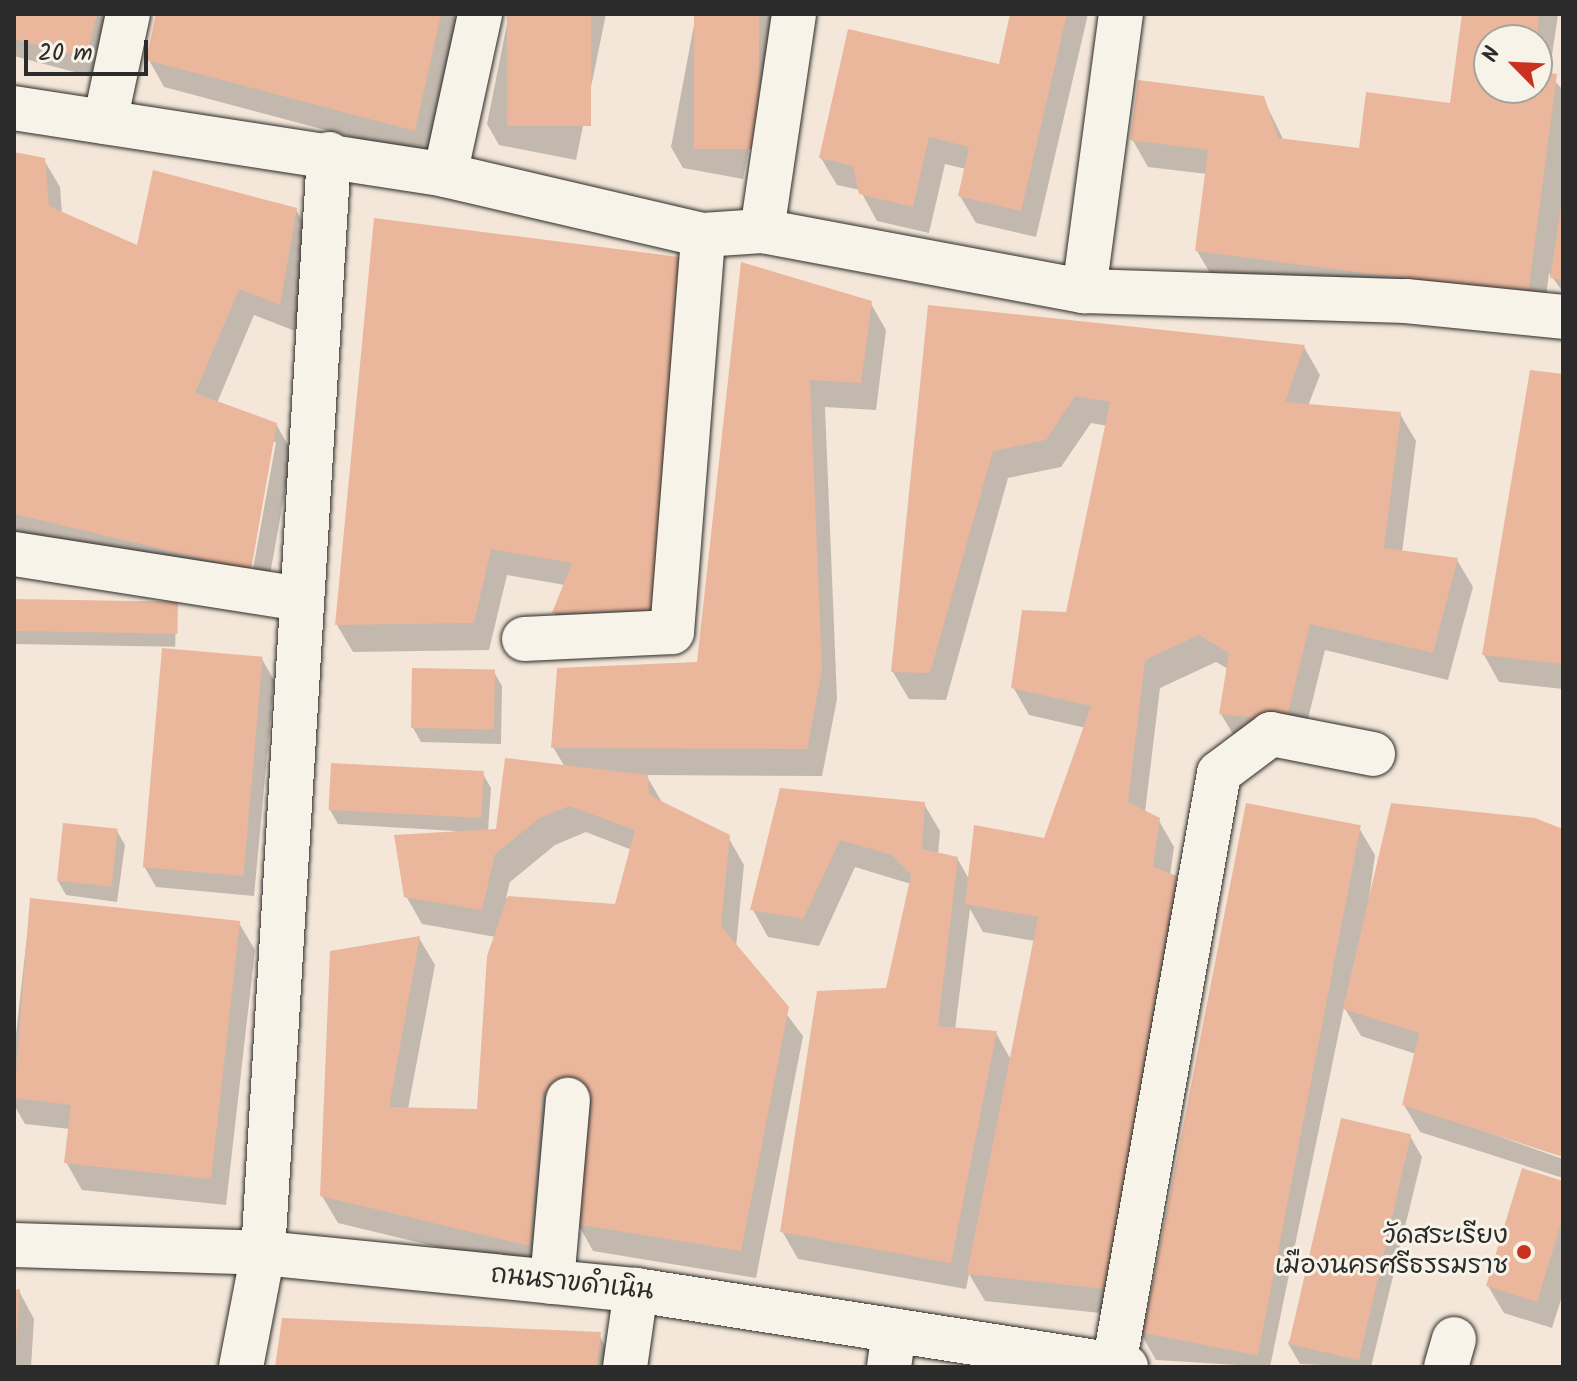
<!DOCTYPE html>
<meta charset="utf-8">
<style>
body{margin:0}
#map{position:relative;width:1577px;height:1381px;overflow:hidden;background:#f4e7d9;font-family:Kalam,"Playpen Sans Thai",sans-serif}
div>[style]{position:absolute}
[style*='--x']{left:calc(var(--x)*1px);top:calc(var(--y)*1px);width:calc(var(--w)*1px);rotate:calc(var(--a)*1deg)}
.shadow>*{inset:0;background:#0003;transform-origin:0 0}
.building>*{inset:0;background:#eab79c;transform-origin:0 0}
.roads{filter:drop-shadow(0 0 2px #2b2b2b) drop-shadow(0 0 2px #2b2b2b)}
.minor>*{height:44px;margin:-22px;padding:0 22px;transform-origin:22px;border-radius:22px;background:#f7f3e8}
.major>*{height:44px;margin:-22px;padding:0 22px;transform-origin:22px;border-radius:22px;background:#f7f3e8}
.dots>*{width:22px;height:22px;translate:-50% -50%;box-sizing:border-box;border:4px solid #f7f3e8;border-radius:50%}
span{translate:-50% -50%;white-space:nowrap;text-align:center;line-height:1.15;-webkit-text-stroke:6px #f7f3e8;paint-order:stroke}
.poi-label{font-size:26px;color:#2b2b2b}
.right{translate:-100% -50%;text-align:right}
.street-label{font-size:26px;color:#2b2b2b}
.frame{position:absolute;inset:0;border:16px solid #2b2b2b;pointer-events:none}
.north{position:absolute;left:1473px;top:24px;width:80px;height:80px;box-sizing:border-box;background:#f7f3e8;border:2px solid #a5a39c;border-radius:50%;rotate:294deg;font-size:22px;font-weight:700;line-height:32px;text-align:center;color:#2b2b2b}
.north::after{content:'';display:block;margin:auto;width:28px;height:36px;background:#c8321e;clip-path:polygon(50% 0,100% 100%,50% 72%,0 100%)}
.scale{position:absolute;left:24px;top:40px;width:124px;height:36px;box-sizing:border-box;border:4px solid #2b2b2b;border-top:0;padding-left:10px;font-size:24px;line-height:28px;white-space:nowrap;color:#2b2b2b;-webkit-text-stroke:6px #f7f3e8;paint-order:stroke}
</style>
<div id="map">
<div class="shadow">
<i style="clip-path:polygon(14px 14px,114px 14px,97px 78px,14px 56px)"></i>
<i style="clip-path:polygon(158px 14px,454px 14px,460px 25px,430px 158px,164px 87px,149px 60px)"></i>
<i style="clip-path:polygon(509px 14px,606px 14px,576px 160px,499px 145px,487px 124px)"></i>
<i style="clip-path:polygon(696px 14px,774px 14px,743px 179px,683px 168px,671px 147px)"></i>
<i style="clip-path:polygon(1012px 14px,1088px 14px,1036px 237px,976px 223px,960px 196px,966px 169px,945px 164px,929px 233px,877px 221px,860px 190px,837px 185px,821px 158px,1000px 66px)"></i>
<i style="clip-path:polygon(evenodd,1464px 14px,1558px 15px,1549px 75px,1563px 90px,1563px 292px,1549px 273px,1543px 320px,1213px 278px,1197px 251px,1207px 174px,1148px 167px,1132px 139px,1263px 98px,1284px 141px,1360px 151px,1452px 105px,1464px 14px,1489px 40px,1537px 40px,1537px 88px,1489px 88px,1489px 40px)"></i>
<i style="clip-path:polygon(evenodd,14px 154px,44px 160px,60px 187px,62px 214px,138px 248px,296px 210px,312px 238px,295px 331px,254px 315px,217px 403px,276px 424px,292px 452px,266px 597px,14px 536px,14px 154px,272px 442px,276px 442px,251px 580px,247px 580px,272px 442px)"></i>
<i style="clip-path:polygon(685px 260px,666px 638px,570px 640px,554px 612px,565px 585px,507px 575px,489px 650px,353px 652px,337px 625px)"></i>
<i style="clip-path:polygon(evenodd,742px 265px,870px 302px,886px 330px,876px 410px,825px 407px,837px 699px,822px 776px,646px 775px,663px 804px,728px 837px,744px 865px,736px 947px,803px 1036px,756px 1278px,593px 1251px,578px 1224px,591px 1123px,558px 1118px,545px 1273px,338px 1223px,322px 1196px,419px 938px,435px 965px,408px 1109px,479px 1111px,496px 937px,422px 924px,406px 896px,455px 831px,338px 824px,330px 810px,483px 774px,491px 788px,488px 831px,498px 831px,565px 767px,553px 747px,699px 664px,742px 265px,586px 832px,632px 850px,617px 906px,506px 898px,510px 882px,555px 845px,586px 832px)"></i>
<i style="clip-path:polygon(evenodd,930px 308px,1304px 347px,1320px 375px,1308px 406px,1400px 414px,1416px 441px,1402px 553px,1457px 560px,1473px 587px,1448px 680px,1325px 650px,1301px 747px,1237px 741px,1221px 714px,1228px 669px,1216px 662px,1160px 688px,1145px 812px,1158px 819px,1174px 847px,1170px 876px,1192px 905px,1120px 1315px,985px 1301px,969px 1274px,966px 1289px,798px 1259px,782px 1231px,888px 990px,911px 884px,855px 867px,819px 946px,768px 937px,753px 910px,781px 790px,924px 804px,940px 831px,938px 855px,957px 858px,970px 881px,1045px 840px,1086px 728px,1029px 715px,1013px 687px,1068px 614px,1108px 426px,1091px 423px,1061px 467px,1008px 478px,946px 700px,909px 699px,893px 672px,930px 308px,970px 909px,983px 932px,1035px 941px,1011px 1060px,996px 1033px,955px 1030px,970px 909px)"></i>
<i style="clip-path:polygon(1563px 376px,1563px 689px,1499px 682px,1484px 655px)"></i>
<i style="left:14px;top:601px;width:162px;height:43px;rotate:1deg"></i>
<i style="clip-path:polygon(262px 659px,274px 680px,254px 896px,156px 887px,144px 866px)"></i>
<i style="clip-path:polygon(494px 672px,502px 686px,501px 744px,421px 742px,413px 728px)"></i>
<i style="clip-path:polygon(1359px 828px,1375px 855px,1366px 921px,1563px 831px,1563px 1154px,1422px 1109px,1563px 1159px,1563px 1178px,1420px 1132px,1404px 1105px,1416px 1054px,1361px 1036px,1344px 1007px,1270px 1367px,1156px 1360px,1140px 1332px)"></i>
<i style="clip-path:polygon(117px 831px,125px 845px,117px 902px,66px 895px,58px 881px)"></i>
<i style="clip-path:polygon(31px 900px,239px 923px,255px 950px,226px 1205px,82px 1190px,66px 1162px,70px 1129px,25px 1124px,14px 1105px,14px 1052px)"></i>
<i style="clip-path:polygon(1410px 1136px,1422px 1157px,1371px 1367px,1300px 1364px,1288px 1343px)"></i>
<i style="clip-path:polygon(1563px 1183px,1563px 1293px,1552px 1328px,1504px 1313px,1488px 1286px)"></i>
<i style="clip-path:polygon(19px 1291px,34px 1319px,31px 1367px,14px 1367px)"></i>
<i style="clip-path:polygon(599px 1334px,615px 1367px,277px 1367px)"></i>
</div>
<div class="building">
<i style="clip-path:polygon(14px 14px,97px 14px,86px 58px,14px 39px)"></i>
<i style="clip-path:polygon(156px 14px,441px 14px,415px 131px,146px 60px)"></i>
<i style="left:507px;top:14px;width:84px;height:112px"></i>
<i style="left:694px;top:14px;width:65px;height:135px"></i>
<i style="clip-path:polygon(1010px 14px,1067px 14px,1021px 211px,958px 196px,969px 147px,929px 137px,913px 207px,859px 194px,853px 166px,819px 158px,848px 29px,999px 64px)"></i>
<i style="clip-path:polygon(1462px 14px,1539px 14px,1536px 40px,1489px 40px,1489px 88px,1537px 88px,1537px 71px,1557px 74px,1528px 294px,1195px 251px,1208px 150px,1130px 140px,1138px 80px,1264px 96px,1278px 138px,1359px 148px,1366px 92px,1450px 103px)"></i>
<i style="clip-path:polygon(14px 152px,45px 158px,49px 206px,137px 245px,153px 170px,297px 208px,280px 305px,239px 289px,195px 393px,277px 423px,251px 570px,14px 514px)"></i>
<i style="clip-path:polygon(1563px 195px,1563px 280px,1550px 278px)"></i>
<i style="clip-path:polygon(374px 218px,687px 258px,651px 611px,552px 613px,572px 563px,491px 549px,474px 623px,335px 625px)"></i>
<i style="clip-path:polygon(741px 262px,872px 301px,861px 383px,810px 380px,822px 670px,807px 749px,551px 748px,557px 668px,697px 662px)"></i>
<i style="clip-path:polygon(928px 305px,1305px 345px,1285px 402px,1401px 412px,1384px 548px,1458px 558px,1433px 653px,1310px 624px,1286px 721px,1219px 714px,1229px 653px,1199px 635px,1145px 660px,1128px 802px,1160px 818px,1153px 867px,1177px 876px,1105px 1289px,967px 1274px,1038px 917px,965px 904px,974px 825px,1044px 838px,1091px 706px,1011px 688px,1022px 610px,1066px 612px,1110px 402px,1075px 396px,1046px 440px,993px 451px,930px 673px,891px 672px)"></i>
<i style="clip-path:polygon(1530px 370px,1563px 374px,1563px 664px,1482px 655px)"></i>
<i style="left:14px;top:599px;width:164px;height:32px;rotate:1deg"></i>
<i style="left:162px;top:648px;width:101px;height:220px;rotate:5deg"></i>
<i style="left:412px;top:668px;width:83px;height:60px;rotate:1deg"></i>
<i style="clip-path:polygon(505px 758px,648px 775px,649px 795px,730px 835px,721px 926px,789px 1007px,741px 1251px,575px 1224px,592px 1099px,543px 1091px,530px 1246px,320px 1196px,330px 951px,420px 936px,389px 1107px,477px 1109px,487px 956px,508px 896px,615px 904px,635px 830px,569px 806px,540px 818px,495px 854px,482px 910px,404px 897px,394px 835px,496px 829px)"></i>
<i style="left:331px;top:763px;width:153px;height:47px;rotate:3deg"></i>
<i style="clip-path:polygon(780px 788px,925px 802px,922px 849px,958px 857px,938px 1026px,997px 1031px,951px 1263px,780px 1232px,817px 991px,886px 988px,911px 875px,892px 855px,840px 840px,803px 919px,750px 910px)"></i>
<i style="left:1246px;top:803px;width:117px;height:540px;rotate:11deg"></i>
<i style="clip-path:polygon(1391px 803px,1535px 818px,1563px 829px,1563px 1157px,1402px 1105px,1419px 1033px,1343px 1009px)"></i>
<i style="left:63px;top:823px;width:55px;height:58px;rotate:6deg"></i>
<i style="clip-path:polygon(30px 898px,240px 921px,211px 1179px,64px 1163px,71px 1105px,14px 1098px)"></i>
<i style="left:1341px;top:1118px;width:72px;height:232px;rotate:13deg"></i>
<i style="clip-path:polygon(1522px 1168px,1563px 1181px,1563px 1217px,1537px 1302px,1486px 1286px)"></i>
<i style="clip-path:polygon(20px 1289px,16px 1345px,14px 1345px,14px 1290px)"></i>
<i style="clip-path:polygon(282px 1318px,601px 1332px,597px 1367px,275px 1367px)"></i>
</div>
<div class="roads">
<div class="minor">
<i style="--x:14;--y:108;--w:436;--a:8.8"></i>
<i style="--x:445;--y:175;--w:265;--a:13.1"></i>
<i style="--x:703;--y:235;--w:59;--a:-3.9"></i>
<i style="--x:762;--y:231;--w:328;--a:10.6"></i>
<i style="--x:1084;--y:291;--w:322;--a:1.8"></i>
<i style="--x:1406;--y:301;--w:158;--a:5.8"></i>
<i style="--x:105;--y:122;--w:110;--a:-78"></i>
<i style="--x:445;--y:175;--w:165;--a:-77.7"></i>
<i style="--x:762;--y:231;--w:219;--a:-81.6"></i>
<i style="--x:1084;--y:291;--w:279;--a:-82.4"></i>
<i style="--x:14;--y:554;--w:291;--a:8.9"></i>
<i style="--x:524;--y:639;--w:148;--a:-2.7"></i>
<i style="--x:672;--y:632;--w:398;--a:-85.5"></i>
<i style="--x:552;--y:1282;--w:183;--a:-85"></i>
<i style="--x:1114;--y:1365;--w:601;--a:-79.94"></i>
<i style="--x:1219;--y:773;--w:65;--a:-36.9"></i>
<i style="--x:1271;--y:734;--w:104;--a:11.1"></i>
<i style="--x:241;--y:1367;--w:116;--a:-79.1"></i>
<i style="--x:263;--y:1253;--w:1101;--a:-86.56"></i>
<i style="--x:625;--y:1367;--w:78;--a:-81.9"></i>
<i style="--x:889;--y:1367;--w:37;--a:-82"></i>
<i style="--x:1446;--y:1367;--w:29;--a:-74"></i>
</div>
<div class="major">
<i style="--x:14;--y:1245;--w:249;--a:1.8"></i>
<i style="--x:263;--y:1253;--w:375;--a:5.7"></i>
<i style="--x:636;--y:1290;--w:496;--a:8.9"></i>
</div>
</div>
<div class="dots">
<i style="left:1524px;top:1252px;background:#c8321e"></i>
</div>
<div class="poi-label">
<span class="right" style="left:1508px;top:1252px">วัดสระเรียง<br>เมืองนครศรีธรรมราช</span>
</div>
<div class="street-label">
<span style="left:572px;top:1284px;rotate:6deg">ถนนราขดำเนิน</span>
</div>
<div class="frame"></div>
<div class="north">N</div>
<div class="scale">20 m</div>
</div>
